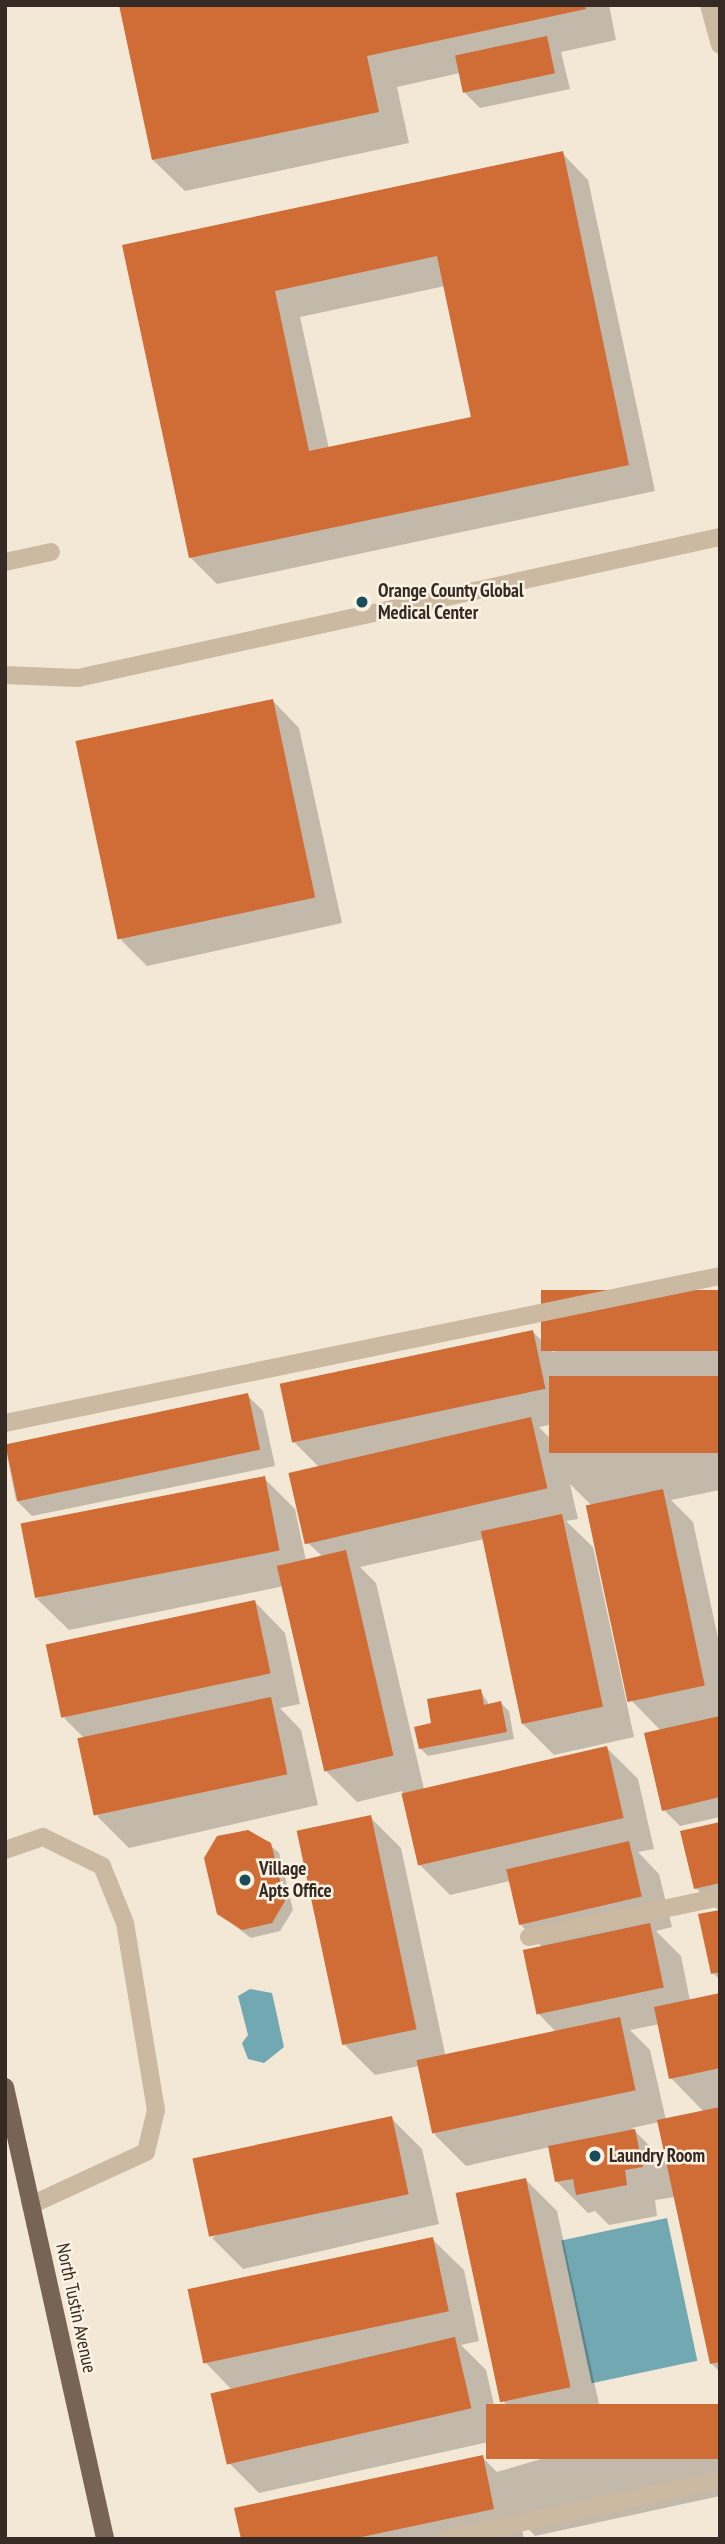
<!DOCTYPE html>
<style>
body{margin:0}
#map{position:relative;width:725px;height:2544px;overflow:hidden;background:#f3e8d5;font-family:"PT Sans Narrow",sans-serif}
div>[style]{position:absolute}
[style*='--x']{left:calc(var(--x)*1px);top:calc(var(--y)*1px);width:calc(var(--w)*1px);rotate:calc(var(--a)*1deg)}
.water>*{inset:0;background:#72a8b2;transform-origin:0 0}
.shadow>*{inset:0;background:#0003}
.building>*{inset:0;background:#d06c36;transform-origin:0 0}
.minor>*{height:18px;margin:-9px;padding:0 9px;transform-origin:9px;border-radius:9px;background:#cbb9a1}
.major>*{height:18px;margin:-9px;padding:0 9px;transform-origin:9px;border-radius:9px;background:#786454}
.dots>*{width:19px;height:19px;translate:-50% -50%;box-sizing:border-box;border:4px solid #faf2e2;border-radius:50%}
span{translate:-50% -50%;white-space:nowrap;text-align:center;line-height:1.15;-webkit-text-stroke:5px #faf2e2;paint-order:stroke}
.poi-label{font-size:19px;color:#352b24;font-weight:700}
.left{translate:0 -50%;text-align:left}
.street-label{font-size:19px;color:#352b24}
.frame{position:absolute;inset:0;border:7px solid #352b24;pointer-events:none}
</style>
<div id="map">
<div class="water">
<i style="clip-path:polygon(250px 1989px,272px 1993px,284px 2047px,264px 2063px,248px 2059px,242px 2043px,248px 2035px,238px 1996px)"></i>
<i style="left:667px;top:2218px;width:146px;height:108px;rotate:78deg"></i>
</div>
<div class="shadow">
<i style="clip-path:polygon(121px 5px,609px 5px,616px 40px,561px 52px,570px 89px,480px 108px,464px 92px,460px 73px,397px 87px,409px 143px,185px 191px,153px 160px)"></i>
<i style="clip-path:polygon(evenodd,562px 153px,588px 180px,655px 491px,217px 584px,190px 557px,124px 246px,562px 153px,445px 286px,473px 418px,329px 449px,300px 317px,445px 286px)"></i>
<i style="clip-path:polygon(273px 701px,299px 728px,342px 923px,147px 966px,121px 940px)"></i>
<i style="clip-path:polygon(evenodd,720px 1292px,720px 1490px,671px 1500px,693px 1522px,720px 1647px,720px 1817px,680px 1826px,664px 1810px,661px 1731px,630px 1699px,593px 1507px,570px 1484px,578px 1519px,566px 1521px,593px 1547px,634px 1737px,554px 1755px,523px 1724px,484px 1539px,360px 1567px,376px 1583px,424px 1789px,607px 1748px,638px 1779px,654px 1849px,638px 1852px,659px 1874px,672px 1927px,656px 1931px,681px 1956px,690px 2001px,720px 1995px,720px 2372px,711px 2363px,675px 2197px,655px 2200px,657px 2216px,609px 2225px,595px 2211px,588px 2213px,557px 2182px,550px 2147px,466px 2166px,435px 2135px,419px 2066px,375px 2075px,344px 2044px,370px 1817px,401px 1848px,446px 2058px,557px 2033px,536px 2011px,544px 1949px,521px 1925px,510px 1881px,450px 1895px,419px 1864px,402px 1791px,357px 1802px,326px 1771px,284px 1586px,69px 1630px,37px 1599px,264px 1478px,295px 1509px,306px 1561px,323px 1557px,306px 1541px,318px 1466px,293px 1441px,533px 1332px,553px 1352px,720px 1292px,570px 1393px,583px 1406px,573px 1408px,570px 1393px,720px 1292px,558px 1423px,563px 1452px,539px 1427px,558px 1423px,720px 1292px,660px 2024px,671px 2078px,704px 2112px,666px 2120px,650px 2050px,630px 2030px,660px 2024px,720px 1292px,659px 2122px,668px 2165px,632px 2128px,659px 2122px)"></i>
<i style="clip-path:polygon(247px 1395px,263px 1411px,275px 1466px,32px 1516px,16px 1500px,5px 1445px)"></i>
<i style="clip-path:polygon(254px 1601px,285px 1633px,300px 1704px,280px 1708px,301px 1730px,318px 1805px,129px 1848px,98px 1817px,86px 1740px,64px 1718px)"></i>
<i style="clip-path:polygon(480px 1690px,490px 1706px,501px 1703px,509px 1711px,514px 1739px,428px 1756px,420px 1748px,433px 1724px)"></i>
<i style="clip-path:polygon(720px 1824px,720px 1980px,713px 1973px,719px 1911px,696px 1888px)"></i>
<i style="clip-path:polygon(270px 1845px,279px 1853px,293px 1910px,280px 1931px,251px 1938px,219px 1914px)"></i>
<i style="clip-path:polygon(391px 2118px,422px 2149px,439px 2224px,243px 2269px,212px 2238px)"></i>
<i style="clip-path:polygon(526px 2180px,557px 2211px,602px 2418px,534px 2432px,503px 2401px)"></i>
<i style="clip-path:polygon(432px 2239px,464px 2270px,479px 2341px,461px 2345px,486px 2370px,502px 2439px,259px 2493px,228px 2462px,232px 2390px,206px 2363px)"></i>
<i style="clip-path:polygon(720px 2406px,720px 2496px,535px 2536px,520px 2520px,524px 2539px,242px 2539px,482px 2457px,497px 2472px)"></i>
</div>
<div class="building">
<i style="clip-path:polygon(119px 5px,585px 5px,586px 9px,367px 56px,379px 112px,152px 160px)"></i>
<i style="left:547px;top:36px;width:38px;height:94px;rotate:78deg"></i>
<i style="clip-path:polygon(evenodd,563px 151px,629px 465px,189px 558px,122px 245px,563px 151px,437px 256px,471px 417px,309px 451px,275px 291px,437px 256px)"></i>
<i style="left:273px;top:699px;width:203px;height:202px;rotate:78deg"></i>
<i style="left:720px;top:1290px;width:61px;height:179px;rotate:90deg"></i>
<i style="left:533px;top:1330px;width:60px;height:259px;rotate:78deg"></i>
<i style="left:720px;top:1376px;width:77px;height:171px;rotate:90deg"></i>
<i style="left:248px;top:1393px;width:58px;height:248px;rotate:78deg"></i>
<i style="left:531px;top:1417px;width:73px;height:249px;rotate:77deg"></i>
<i style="left:265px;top:1476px;width:76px;height:249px;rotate:79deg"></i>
<i style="left:663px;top:1489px;width:201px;height:79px;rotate:78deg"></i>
<i style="left:562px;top:1514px;width:197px;height:83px;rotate:78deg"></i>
<i style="left:346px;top:1550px;width:211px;height:71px;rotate:77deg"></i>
<i style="left:255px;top:1600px;width:75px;height:214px;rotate:78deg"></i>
<i style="clip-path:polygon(481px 1689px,484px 1705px,501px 1701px,507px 1732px,419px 1749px,414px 1727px,431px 1723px,427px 1699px)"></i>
<i style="left:271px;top:1697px;width:79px;height:198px;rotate:78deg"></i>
<i style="clip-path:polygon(720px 1716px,720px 1797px,662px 1811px,644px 1733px)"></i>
<i style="left:607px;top:1746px;width:74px;height:211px;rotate:77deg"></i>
<i style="left:371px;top:1815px;width:219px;height:76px;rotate:78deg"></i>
<i style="clip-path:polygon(720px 1822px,720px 1883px,694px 1889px,680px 1831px)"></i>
<i style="clip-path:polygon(248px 1830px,271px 1843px,285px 1901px,272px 1923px,242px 1930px,217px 1914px,204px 1858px,217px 1836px)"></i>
<i style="left:629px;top:1841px;width:57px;height:126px;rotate:77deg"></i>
<i style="clip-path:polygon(720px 1910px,720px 1972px,711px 1974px,698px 1914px)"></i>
<i style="left:650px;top:1923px;width:66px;height:130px;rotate:78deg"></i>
<i style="clip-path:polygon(720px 1993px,720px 2068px,669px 2079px,654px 2007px)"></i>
<i style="left:620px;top:2017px;width:75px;height:208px;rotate:78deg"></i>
<i style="clip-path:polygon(720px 2107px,720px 2362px,710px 2364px,657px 2120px)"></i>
<i style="left:392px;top:2116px;width:80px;height:204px;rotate:78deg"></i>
<i style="clip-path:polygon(635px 2129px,643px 2167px,625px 2170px,627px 2185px,576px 2195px,573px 2179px,555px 2182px,548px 2146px)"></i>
<i style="left:526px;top:2178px;width:214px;height:72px;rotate:78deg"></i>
<i style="left:433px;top:2237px;width:76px;height:251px;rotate:78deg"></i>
<i style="left:455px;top:2337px;width:73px;height:251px;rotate:77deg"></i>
<i style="left:720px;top:2404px;width:55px;height:234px;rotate:90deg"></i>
<i style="clip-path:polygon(483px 2455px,494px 2509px,352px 2539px,241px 2539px,234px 2508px)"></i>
</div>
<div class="minor">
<i style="--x:709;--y:5;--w:41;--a:74.6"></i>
<i style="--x:5;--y:562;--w:47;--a:-12.3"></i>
<i style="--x:5;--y:675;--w:73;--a:2.4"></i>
<i style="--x:78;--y:678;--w:657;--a:-12.39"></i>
<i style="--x:5;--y:1423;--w:730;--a:-11.62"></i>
<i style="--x:5;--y:1850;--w:40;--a:-18.9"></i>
<i style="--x:43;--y:1837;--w:66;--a:26.2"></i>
<i style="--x:102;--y:1866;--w:61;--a:68"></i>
<i style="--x:125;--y:1923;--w:190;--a:80.6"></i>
<i style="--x:156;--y:2110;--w:43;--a:103.4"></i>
<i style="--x:146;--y:2152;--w:127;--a:155.3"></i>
<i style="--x:529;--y:1937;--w:195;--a:-11.8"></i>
<i style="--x:443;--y:2539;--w:283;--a:-12"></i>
</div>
<div class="major">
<i style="--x:5;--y:2087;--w:463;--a:77.5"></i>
</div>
<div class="dots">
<i style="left:362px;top:602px;background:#174e59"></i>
<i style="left:245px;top:1880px;background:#174e59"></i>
<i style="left:595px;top:2156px;background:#174e59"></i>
</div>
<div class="poi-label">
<span class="left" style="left:378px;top:602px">Orange County Global<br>Medical Center</span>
<span class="left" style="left:259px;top:1880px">Village<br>Apts Office</span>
<span class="left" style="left:609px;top:2156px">Laundry Room</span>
</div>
<div class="street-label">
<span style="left:76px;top:2308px;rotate:78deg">North Tustin Avenue</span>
</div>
<div class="frame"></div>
</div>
